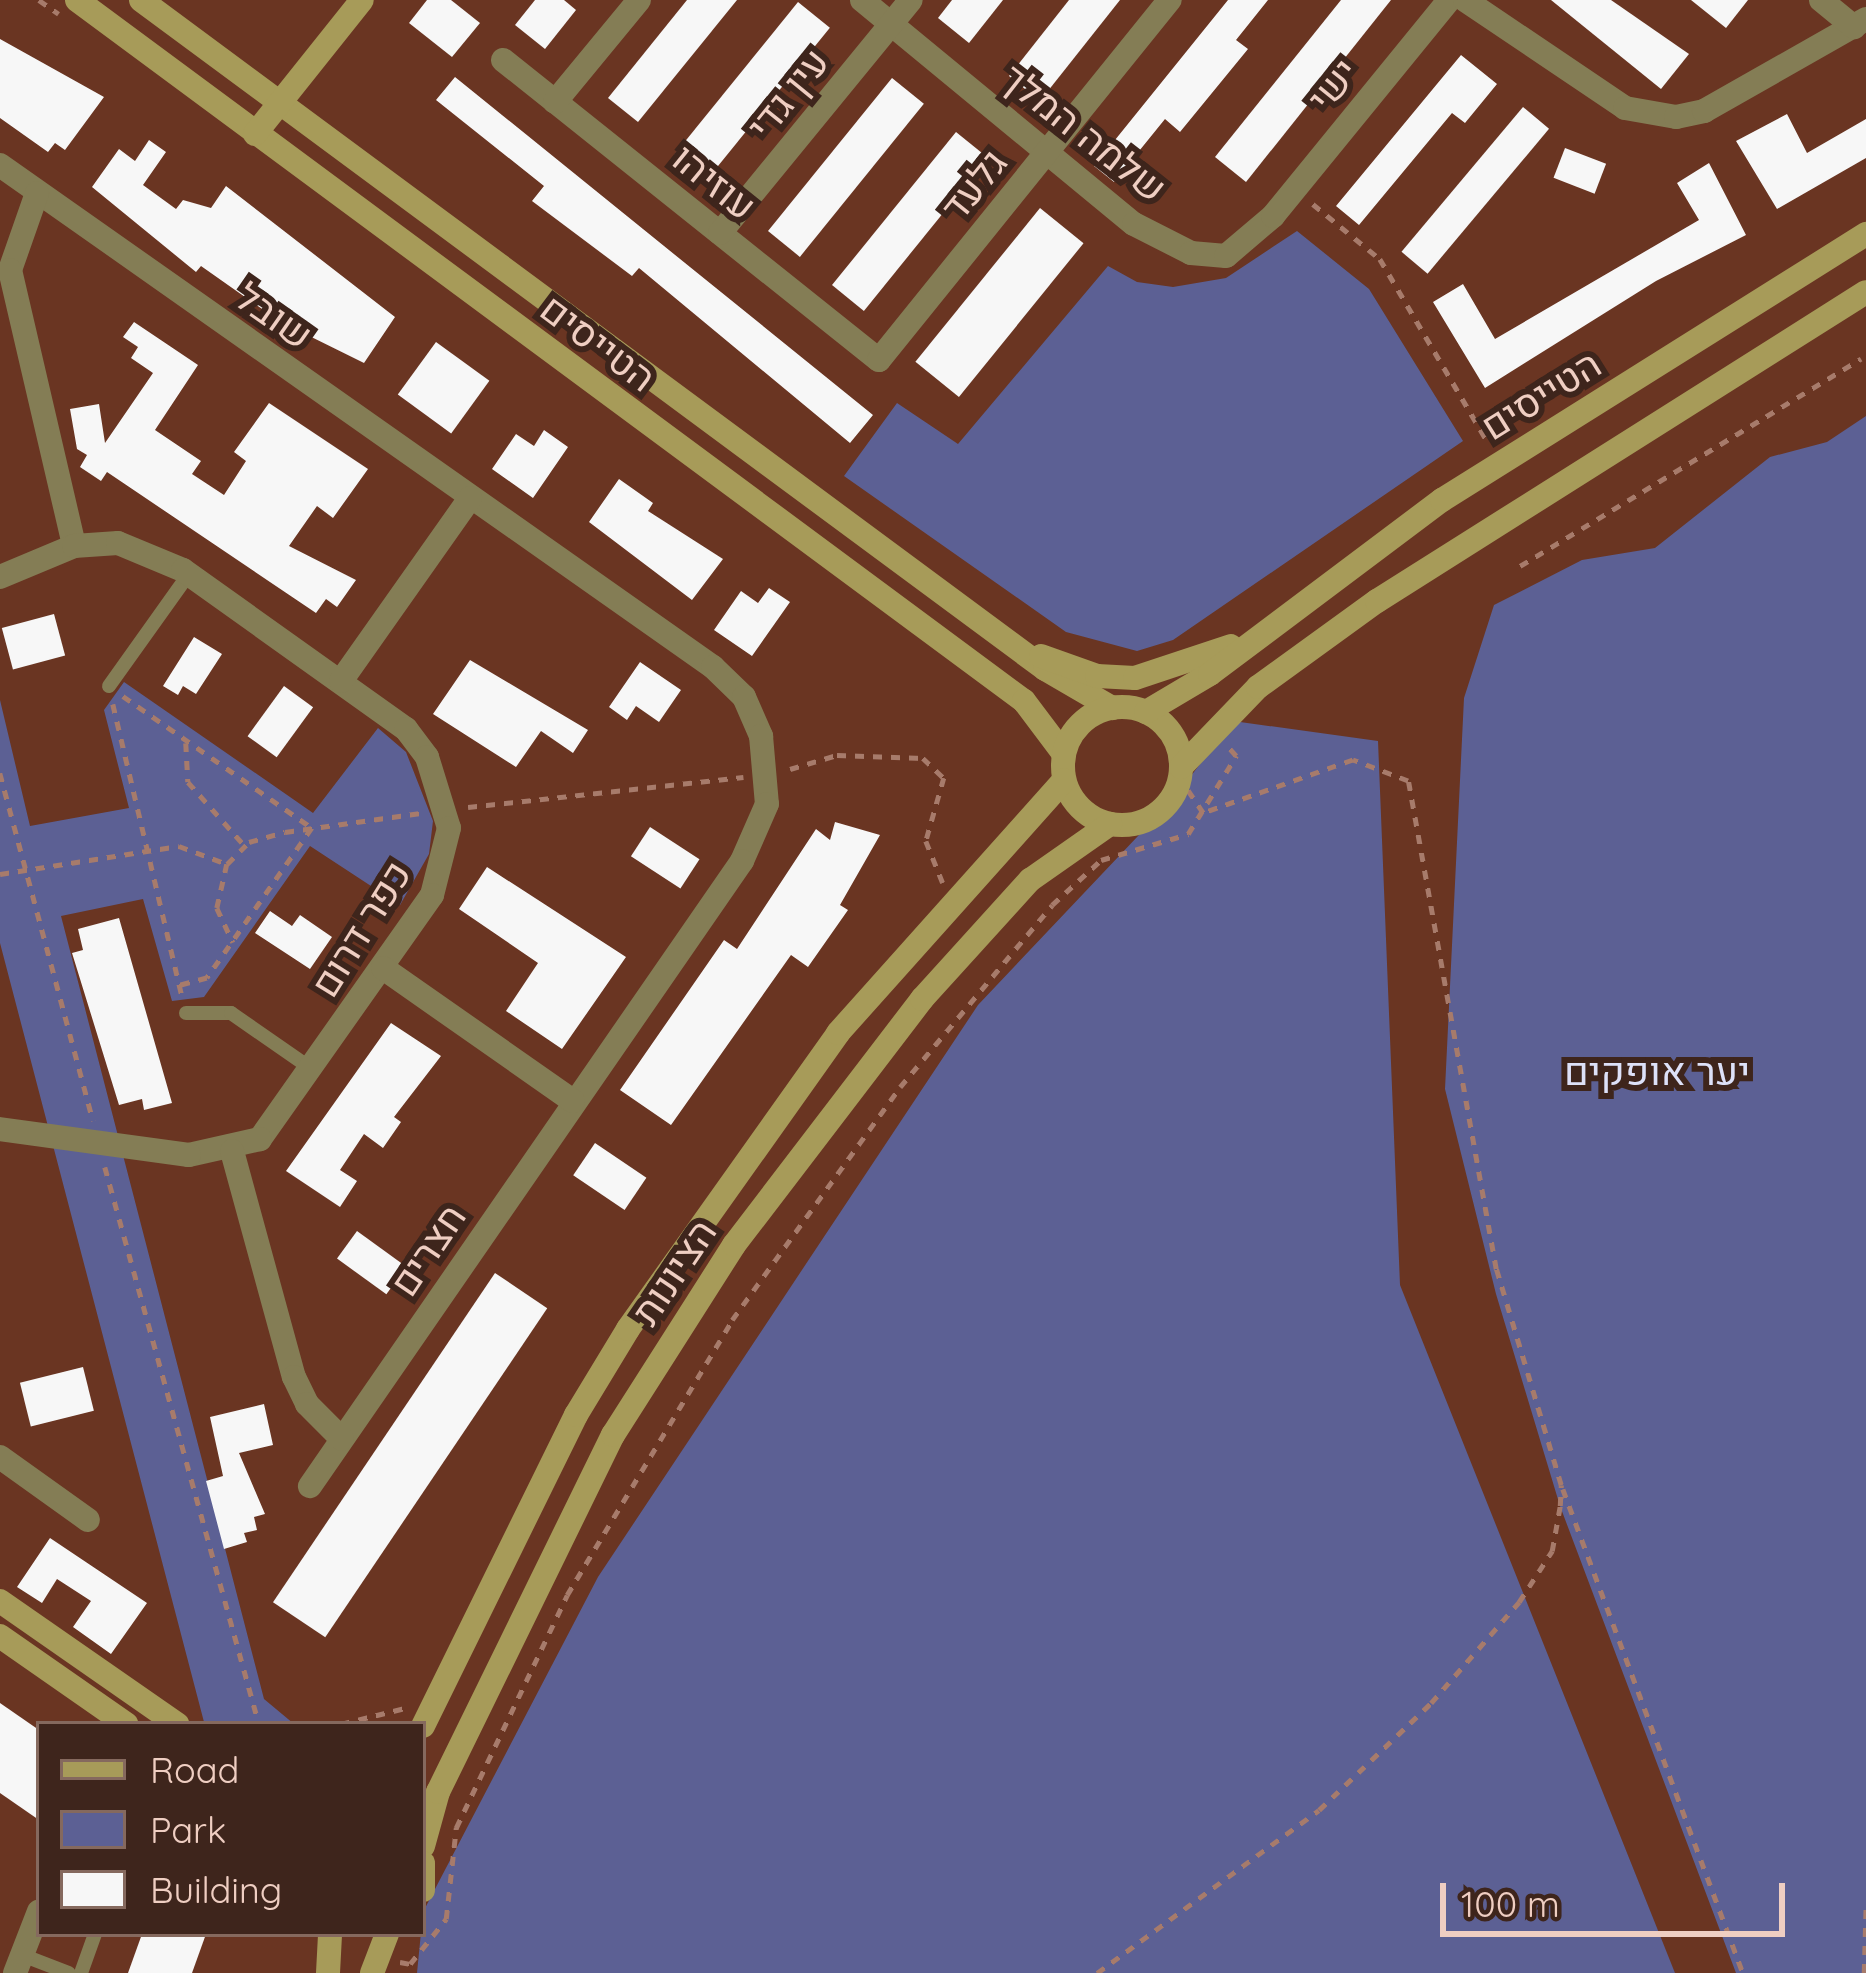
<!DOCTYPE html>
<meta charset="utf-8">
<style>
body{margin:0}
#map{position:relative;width:1866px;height:1973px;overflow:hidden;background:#6a3522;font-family:Quicksand,Heebo,sans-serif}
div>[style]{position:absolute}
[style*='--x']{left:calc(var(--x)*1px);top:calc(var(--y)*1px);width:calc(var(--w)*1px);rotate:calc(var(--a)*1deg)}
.green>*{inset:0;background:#5c6094}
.building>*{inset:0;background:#f7f7f7;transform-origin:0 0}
.path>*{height:4.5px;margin-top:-2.25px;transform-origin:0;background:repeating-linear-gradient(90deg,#a77b6b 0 9px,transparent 0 18px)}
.lane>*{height:14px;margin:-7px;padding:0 7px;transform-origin:7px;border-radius:7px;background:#847d55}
.street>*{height:24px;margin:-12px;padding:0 12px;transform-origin:12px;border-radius:12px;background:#847d55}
.secondary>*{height:24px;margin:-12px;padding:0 12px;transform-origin:12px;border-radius:12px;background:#a79b59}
.secondary>.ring{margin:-12px;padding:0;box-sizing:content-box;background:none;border:24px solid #a79b59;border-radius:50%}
span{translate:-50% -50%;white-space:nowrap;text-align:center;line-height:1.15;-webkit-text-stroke:12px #3e251c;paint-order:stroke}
.street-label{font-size:39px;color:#efcec2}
.park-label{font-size:39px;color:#dde1f8}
.legend{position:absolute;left:36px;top:1721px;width:390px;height:216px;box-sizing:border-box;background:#3e251c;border:3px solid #85695e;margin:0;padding:15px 21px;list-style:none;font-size:36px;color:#efcec2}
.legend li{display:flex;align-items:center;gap:24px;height:60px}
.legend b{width:60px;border:3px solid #85695e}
.scale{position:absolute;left:1440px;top:1883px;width:345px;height:54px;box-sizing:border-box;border:6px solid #efcec2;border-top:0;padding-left:15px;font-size:36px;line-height:42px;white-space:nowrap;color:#efcec2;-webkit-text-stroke:9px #3e251c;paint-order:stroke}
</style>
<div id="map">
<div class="green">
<i style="clip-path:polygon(1297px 231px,1369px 289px,1463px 441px,1173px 640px,1137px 651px,1066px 632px,844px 476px,897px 403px,958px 444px,1108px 266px,1137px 282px,1173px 287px,1226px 278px)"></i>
<i style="clip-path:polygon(1866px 416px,1866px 1973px,1736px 1973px,1560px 1506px,1496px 1294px,1445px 1089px,1464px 698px,1494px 605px,1582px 560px,1655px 548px,1770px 457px,1827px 442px)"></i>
<i style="clip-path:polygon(124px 682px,313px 813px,378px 728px,406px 752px,433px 821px,429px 854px,400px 905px,310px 846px,204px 997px,172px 1001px,143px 899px,61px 916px,264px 1699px,294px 1724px,204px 1722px,0 943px,0 700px,30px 826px,129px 808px,104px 710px)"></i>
<i style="clip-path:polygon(1233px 721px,1378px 741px,1400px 1285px,1675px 1973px,417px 1973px,423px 1912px,598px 1577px,978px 1005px,1174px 798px)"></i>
</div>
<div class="building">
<i style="clip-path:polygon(427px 0,451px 0,480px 23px,452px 57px,409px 23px)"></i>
<i style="clip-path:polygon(535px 0,564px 0,576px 10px,545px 49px,515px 25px)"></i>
<i style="clip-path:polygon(687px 0,737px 0,638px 122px,608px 98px)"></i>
<i style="clip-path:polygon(952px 0,1003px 0,969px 43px,938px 18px)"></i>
<i style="clip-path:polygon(1069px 0,1120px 0,1040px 101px,1009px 76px)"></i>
<i style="clip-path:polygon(1228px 0,1268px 0,1236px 40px,1248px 49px,1180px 132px,1165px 119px,1114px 182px,1094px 166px)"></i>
<i style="clip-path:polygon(1341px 0,1391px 0,1246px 182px,1215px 157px)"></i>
<i style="clip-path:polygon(1551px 0,1611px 0,1689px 54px,1661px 89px)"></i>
<i style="clip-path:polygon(1691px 0,1748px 0,1726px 28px)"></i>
<i style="left:798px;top:2px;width:41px;height:197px;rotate:39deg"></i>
<i style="clip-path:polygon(0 39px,104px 97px,65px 150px,55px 143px,48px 152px,0 118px)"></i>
<i style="clip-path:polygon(1461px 55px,1497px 84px,1465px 123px,1452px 113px,1359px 225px,1336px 206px)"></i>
<i style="clip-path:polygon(455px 77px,873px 415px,850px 443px,639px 268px,632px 276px,532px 201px,544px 186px,436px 100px)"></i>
<i style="left:892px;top:78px;width:41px;height:197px;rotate:39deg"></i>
<i style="left:1523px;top:107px;width:34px;height:189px;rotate:40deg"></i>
<i style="clip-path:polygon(1787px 114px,1807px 153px,1866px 119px,1866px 158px,1777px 209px,1736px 141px)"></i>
<i style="left:956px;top:132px;width:41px;height:197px;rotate:39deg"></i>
<i style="clip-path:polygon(149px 140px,166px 152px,143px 185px,176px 209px,183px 200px,211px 208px,226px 186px,395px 317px,364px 363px,279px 321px,201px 266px,196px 272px,92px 187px,119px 149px,135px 161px)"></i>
<i style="left:1565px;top:148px;width:44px;height:32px;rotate:21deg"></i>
<i style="clip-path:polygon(1709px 163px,1746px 235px,1656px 281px,1485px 388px,1433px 302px,1463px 284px,1495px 339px,1699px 220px,1677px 183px)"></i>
<i style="left:1040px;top:208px;width:56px;height:198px;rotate:39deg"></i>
<i style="clip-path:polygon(134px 322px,198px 365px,155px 430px,201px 461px,192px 474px,224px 495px,246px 461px,234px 452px,269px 403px,368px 469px,333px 518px,317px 506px,289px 546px,356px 580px,337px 607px,326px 599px,316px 613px,107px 472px,101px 481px,80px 467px,87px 455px,77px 449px,70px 409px,99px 404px,105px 443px,153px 373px,131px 358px,138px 347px,123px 337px)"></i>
<i style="left:436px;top:342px;width:66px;height:65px;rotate:36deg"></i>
<i style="clip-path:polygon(544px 430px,568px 447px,533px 498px,492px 469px,516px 434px,534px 446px)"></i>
<i style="clip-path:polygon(619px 479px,653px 503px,648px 511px,723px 559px,692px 600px,589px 522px)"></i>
<i style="clip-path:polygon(769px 588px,790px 602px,752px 656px,714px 630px,741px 591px,758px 603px)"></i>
<i style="left:54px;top:614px;width:43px;height:54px;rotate:75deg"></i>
<i style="clip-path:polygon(194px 637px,222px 654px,196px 694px,183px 686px,178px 695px,163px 686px)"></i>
<i style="clip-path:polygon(470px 660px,588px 730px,573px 753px,541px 731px,516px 767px,433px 714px)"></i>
<i style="clip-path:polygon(640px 662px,681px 690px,659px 722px,636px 706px,627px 720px,609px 707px)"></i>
<i style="left:284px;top:686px;width:36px;height:62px;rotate:36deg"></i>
<i style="clip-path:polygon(835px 822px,880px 835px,840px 905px,848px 910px,808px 967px,791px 955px,671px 1125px,620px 1090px,724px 940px,737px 949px,816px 829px,830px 840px)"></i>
<i style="left:650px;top:827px;width:59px;height:35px;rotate:33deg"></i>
<i style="clip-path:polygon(487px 867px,626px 957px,562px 1049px,506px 1011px,538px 963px,459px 909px)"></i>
<i style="clip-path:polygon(270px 911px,292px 926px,300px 915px,332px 937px,310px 969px,255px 933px)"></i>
<i style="clip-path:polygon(119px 918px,172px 1103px,144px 1110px,142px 1099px,119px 1105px,72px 953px,83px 950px,78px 929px)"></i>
<i style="clip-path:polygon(391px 1023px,441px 1056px,394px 1117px,401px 1122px,383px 1148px,364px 1134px,340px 1170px,357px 1181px,340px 1207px,286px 1171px)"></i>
<i style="left:595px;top:1143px;width:62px;height:39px;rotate:34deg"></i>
<i style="left:357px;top:1231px;width:61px;height:34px;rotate:36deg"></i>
<i style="left:495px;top:1273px;width:63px;height:397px;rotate:34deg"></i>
<i style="left:83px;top:1367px;width:45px;height:65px;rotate:76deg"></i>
<i style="clip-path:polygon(264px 1404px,273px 1445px,239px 1453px,265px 1514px,254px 1517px,257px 1530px,244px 1533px,247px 1542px,224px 1549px,206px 1481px,223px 1476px,210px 1417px)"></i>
<i style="clip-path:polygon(50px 1538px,147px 1603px,111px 1654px,73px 1627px,91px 1601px,57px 1579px,42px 1603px,17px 1587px)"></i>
<i style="clip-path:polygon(0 1703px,39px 1730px,39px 1820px,0 1793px)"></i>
<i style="clip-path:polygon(142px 1934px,206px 1934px,192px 1973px,128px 1973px)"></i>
</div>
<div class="path">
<i style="--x:39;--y:0;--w:24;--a:35"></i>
<i style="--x:1313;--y:204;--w:87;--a:39.4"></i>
<i style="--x:1380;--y:259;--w:215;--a:59.5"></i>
<i style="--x:1520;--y:566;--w:399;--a:-31.3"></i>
<i style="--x:123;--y:696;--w:231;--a:34.9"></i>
<i style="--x:312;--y:828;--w:183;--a:125"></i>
<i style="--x:207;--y:978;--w:28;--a:165"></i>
<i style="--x:113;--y:704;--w:300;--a:76.7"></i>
<i style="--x:186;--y:743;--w:39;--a:87"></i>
<i style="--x:188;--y:782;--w:86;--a:48.3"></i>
<i style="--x:790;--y:769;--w:49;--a:-16.6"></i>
<i style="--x:837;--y:755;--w:86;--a:2"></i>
<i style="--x:923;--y:758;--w:29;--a:44"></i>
<i style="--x:944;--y:778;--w:66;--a:105.9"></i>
<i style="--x:926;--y:841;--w:45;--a:68"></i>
<i style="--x:0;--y:773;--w:360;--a:75"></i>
<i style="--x:468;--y:807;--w:277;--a:-6.2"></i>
<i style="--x:227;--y:864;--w:45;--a:102.8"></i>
<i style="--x:217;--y:908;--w:38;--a:65"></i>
<i style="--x:0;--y:874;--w:181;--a:-8.9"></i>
<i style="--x:179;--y:846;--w:51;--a:20.6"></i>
<i style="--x:227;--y:864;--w:31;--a:-45"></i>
<i style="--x:249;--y:842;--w:37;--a:-16"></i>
<i style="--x:285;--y:832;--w:137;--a:-8"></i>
<i style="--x:105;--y:1167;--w:578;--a:74.54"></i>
<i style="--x:1563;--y:1489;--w:516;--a:69.6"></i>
<i style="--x:341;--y:1724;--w:66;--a:-14"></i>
<i style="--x:400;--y:1962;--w:10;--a:11"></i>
<i style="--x:410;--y:1964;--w:58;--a:-51.3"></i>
<i style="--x:446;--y:1919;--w:92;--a:-83.7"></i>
<i style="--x:456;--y:1828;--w:258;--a:-64.5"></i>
<i style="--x:567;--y:1595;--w:321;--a:-59"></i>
<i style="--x:732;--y:1320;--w:287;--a:-54.2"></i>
<i style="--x:900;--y:1087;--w:237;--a:-50.1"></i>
<i style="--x:1052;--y:905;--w:67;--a:-42.6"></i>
<i style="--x:1101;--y:860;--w:91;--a:-16.6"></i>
<i style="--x:1188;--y:834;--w:92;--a:-58.4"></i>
<i style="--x:1236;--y:756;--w:12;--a:-132"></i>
<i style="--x:1097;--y:1973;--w:275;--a:-36.3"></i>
<i style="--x:1319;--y:1810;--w:155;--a:-43.7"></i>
<i style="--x:1431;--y:1703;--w:134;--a:-48.9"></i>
<i style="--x:1519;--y:1602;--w:61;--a:-57.1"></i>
<i style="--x:1552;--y:1551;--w:46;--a:-79.9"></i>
<i style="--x:1560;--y:1506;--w:21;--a:-87"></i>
<i style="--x:1561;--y:1485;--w:226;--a:-106.7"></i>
<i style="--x:1496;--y:1269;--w:496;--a:-100.2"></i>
<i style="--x:1408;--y:781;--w:59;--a:-159.1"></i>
<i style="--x:1353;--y:760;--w:159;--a:160.5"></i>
<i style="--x:1203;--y:813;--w:30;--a:-124"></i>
<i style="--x:1864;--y:1973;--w:70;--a:-88.4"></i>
</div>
<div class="lane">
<i style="--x:109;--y:686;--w:138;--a:-54.5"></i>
<i style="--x:186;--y:1013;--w:45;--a:0"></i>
<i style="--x:231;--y:1013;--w:100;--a:34.8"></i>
<i style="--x:22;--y:1955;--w:50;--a:21"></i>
<i style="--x:81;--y:1973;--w:41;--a:-70.3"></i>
</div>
<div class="street">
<i style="--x:862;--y:0;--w:352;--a:39.5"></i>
<i style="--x:1134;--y:224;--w:64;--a:27"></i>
<i style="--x:1191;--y:253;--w:35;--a:5"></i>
<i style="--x:1226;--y:256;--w:62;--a:-40.4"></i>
<i style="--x:1273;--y:216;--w:279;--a:-50.8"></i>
<i style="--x:1465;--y:0;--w:193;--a:34"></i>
<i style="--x:1625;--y:108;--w:52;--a:10"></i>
<i style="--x:1676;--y:117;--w:29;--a:-12"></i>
<i style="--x:1704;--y:111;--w:186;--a:-29.6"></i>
<i style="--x:1821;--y:0;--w:43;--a:39.3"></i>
<i style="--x:503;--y:60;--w:481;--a:38.6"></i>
<i style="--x:879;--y:360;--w:463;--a:-51.1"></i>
<i style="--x:555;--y:102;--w:132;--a:-50.5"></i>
<i style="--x:0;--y:165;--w:872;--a:35.15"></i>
<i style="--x:713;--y:667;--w:43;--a:44.1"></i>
<i style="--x:744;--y:697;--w:43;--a:66.4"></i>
<i style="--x:761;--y:736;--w:68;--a:85"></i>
<i style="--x:767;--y:804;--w:62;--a:113.7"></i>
<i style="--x:742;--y:861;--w:760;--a:124.65"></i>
<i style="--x:37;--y:193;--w:82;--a:109.3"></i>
<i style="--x:10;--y:270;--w:283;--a:76.9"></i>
<i style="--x:720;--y:233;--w:301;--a:-50.7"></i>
<i style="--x:0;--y:577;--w:80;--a:-22.7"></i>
<i style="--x:74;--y:546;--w:44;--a:-3.9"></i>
<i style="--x:118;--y:543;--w:70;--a:22.6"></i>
<i style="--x:183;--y:570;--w:274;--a:35.5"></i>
<i style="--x:406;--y:729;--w:35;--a:53"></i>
<i style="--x:427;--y:757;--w:74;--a:72.8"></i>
<i style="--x:449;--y:828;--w:69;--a:104.2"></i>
<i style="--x:432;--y:895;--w:299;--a:125.2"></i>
<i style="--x:260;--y:1139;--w:73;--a:167.3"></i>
<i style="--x:189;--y:1155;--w:191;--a:-172.2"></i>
<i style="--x:341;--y:681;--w:224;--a:-54.8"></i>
<i style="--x:383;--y:968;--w:232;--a:35"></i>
<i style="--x:232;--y:1151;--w:234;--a:74.7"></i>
<i style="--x:294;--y:1377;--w:30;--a:64"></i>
<i style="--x:307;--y:1404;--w:49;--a:45"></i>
<i style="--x:0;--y:1457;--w:108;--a:35.6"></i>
<i style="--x:15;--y:1973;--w:66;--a:-68.8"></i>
</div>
<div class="secondary">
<i style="--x:77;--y:0;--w:1178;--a:36.51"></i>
<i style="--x:1024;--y:701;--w:66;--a:53"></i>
<i style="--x:141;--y:0;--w:1125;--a:36.5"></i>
<i style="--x:1045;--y:669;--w:78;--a:30.2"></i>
<i style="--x:255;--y:134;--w:171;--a:-51.4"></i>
<i style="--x:1041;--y:656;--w:59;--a:19.7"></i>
<i style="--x:1097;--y:676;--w:38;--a:3"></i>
<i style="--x:1135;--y:678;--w:101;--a:-18.4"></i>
<i class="ring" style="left:1063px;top:707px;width:94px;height:94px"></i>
<i style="--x:1146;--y:712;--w:74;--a:-30.7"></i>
<i style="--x:1210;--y:674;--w:290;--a:-36.9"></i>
<i style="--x:1442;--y:500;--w:501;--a:-32.1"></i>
<i style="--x:1181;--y:767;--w:111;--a:-46.1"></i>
<i style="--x:1258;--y:687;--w:147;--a:-35.9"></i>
<i style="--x:1377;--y:601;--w:578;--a:-32.29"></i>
<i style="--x:0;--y:1601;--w:216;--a:34.8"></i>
<i style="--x:0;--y:1636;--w:154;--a:34.9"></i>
<i style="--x:423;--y:1726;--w:347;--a:-63.8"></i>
<i style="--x:576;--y:1415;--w:100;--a:-58.8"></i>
<i style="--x:628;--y:1329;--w:363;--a:-54.6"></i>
<i style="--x:838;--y:1033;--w:339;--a:-48.2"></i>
<i style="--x:423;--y:1846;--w:56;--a:-74.5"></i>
<i style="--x:438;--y:1792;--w:398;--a:-63.9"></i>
<i style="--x:613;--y:1435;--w:225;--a:-57.5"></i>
<i style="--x:734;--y:1245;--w:310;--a:-52.6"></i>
<i style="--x:922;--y:999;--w:161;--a:-47.8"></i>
<i style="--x:1030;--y:880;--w:98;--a:-35"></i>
<i style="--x:423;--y:1863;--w:27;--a:90"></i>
<i style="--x:328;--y:1973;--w:39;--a:-87"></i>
<i style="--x:372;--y:1973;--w:42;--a:-69"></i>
</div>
<div class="street-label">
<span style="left:1333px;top:85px;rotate:-51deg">ישי</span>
<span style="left:788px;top:94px;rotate:-51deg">עין גדי</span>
<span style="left:1084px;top:133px;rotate:38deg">שלמה המלך</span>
<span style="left:714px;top:182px;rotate:39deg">עוזיהו</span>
<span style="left:974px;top:185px;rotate:-51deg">גלעד</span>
<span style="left:274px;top:316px;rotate:35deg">שובל</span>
<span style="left:598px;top:343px;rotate:37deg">הטייסים</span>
<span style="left:1541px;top:395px;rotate:-32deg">הטייסים</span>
<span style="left:361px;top:929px;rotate:-58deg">כפר דרום</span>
<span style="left:428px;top:1250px;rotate:-56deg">חצרים</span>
<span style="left:674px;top:1272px;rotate:-56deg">הציונות</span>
</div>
<div class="park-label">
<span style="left:1657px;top:1071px">יער אופקים</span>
</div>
<ul class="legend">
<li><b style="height:15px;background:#a79b59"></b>Road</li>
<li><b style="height:33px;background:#5c6094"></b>Park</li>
<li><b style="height:33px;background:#f7f7f7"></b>Building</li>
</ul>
<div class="scale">100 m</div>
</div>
